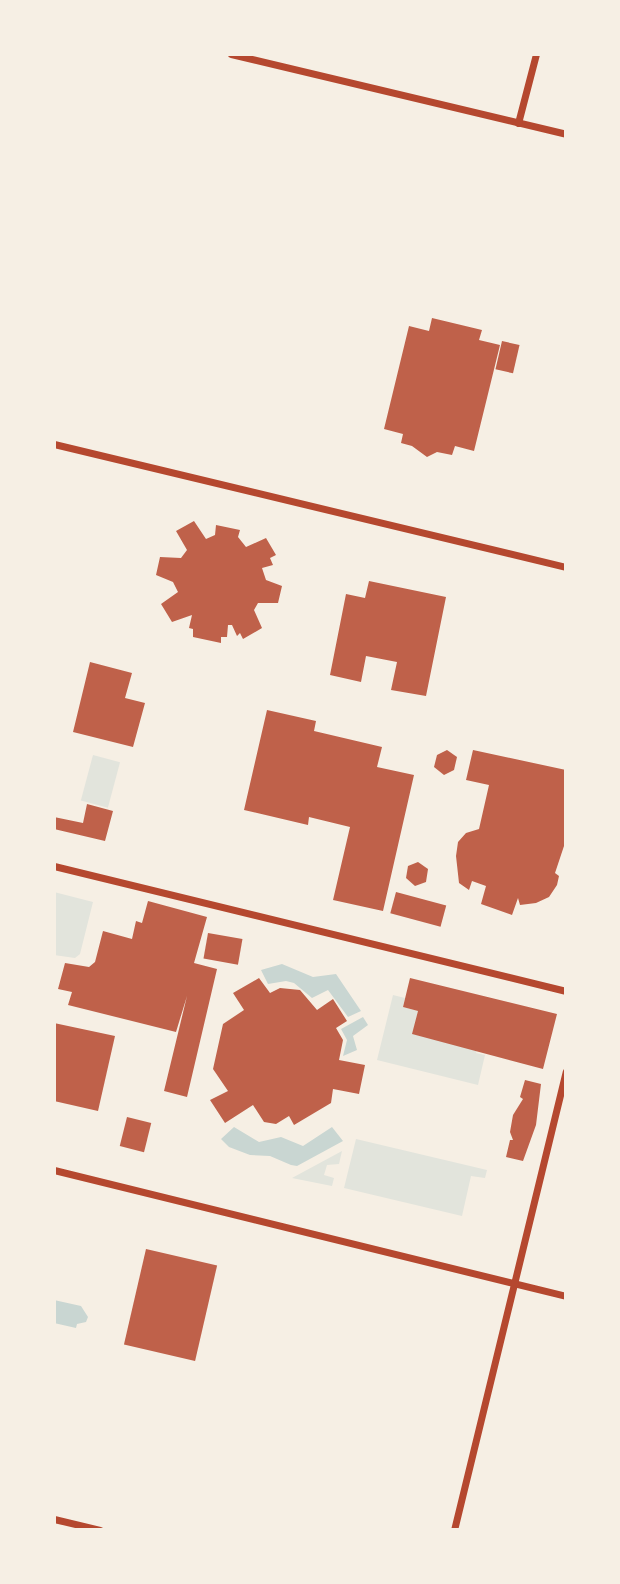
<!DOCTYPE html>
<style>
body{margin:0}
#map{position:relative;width:620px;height:1584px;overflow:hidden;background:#f6efe4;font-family:"Exo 2",sans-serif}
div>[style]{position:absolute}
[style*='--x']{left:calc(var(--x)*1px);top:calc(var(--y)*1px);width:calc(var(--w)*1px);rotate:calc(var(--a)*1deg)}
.green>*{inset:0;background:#e2e4dc;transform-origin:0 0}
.water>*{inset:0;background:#c9d6d2}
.building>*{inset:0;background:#bf614a;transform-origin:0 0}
.minor>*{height:7px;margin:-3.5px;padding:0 3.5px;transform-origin:3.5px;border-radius:3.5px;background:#b5482f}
span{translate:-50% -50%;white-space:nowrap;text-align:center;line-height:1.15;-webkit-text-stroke:5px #f6efe4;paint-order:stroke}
.frame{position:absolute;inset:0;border:56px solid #f6efe4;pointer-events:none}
</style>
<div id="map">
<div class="green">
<i style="left:93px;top:755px;width:28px;height:47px;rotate:15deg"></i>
<i style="clip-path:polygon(54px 892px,93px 902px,80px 954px,75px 958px,54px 955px)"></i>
<i style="clip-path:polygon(393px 995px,405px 998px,403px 1007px,418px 1011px,413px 1034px,477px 1049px,476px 1053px,485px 1055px,478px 1085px,377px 1060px)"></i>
<i style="clip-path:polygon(356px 1139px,487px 1170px,485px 1178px,471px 1176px,462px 1216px,344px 1188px)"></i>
<i style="clip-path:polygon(342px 1151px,339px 1164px,327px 1165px,324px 1175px,334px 1178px,332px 1186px,292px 1178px)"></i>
</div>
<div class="water">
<i style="clip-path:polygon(282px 964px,313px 977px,336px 974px,361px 1011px,348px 1017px,328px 990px,312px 998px,294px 983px,286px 981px,268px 984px,261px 970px)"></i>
<i style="clip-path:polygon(363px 1017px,368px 1025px,353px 1036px,357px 1050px,343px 1056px,347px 1040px,341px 1029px)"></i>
<i style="clip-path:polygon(234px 1127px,259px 1142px,281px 1137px,303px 1146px,332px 1127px,343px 1141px,297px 1166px,291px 1165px,270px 1156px,250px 1155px,229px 1147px,221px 1139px)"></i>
<i style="clip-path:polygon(54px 1300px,81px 1306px,88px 1317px,86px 1322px,77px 1324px,76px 1328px,54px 1323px)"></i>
</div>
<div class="building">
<i style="clip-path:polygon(432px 318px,482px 330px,479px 340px,500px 345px,474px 451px,455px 446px,452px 455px,437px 452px,427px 457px,412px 446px,401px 443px,403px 434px,384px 429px,409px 326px,429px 331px)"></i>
<i style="left:502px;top:341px;width:18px;height:29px;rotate:13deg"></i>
<i style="clip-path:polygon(194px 521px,206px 539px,215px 535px,216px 525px,240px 530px,238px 537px,246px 547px,266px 538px,276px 555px,270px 558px,273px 565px,262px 568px,266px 580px,282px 586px,278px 603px,258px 603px,254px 610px,262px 628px,243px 639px,240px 633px,237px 636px,232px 625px,228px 625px,227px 637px,221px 637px,221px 643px,193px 637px,193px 629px,189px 628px,192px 615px,172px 622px,161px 604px,178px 592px,173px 582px,156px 575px,160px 557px,181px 558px,187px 550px,176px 531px)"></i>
<i style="clip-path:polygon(369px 581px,446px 597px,426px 696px,391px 690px,397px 662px,366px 656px,361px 682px,330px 675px,346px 594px,365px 598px)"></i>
<i style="clip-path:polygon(90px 662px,132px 673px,125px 698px,145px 703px,133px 747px,73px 732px)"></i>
<i style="clip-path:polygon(267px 710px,316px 721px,314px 731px,382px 747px,377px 767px,414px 775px,383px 911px,333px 900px,350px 827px,309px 817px,308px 825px,244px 810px)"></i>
<i style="clip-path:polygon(447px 750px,457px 757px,454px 770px,444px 775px,434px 767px,437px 755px)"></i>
<i style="clip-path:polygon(473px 750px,566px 770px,566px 840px,555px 873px,559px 876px,557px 885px,549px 897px,536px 903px,520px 905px,518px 898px,512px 915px,481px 904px,486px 886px,472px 881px,469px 890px,459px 883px,456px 856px,458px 842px,466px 833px,479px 829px,489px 785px,466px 780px)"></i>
<i style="clip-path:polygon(87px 804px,113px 811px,105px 841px,54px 829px,54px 817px,83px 823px)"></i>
<i style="clip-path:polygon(418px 862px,428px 869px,426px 882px,415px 886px,406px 878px,408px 866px)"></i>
<i style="left:396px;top:892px;width:52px;height:22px;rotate:15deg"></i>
<i style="clip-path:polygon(148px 901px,207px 917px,194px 963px,217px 969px,187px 1097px,164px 1091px,187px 996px,176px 1032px,68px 1005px,72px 992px,58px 989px,65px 963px,89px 967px,95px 962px,103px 931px,132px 939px,136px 921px,142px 923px)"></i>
<i style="left:208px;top:933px;width:35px;height:26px;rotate:10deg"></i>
<i style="clip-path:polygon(259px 978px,270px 993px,280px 988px,300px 990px,317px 1010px,333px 999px,347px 1021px,336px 1028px,343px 1040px,339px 1060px,365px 1065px,359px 1094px,333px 1089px,331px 1103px,294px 1125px,289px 1116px,276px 1124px,264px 1122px,253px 1105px,225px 1123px,210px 1100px,228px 1091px,213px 1069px,223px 1024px,244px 1010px,233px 993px)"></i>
<i style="clip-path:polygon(410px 978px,557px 1014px,543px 1069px,412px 1034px,418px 1011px,403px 1007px)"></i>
<i style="clip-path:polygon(54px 1023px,115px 1036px,98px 1111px,54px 1101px)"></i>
<i style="clip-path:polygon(525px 1080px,541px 1084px,536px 1125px,523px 1161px,506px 1157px,510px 1140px,513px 1140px,510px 1132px,513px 1115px,523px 1099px,520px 1097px)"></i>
<i style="left:127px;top:1117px;width:25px;height:30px;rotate:14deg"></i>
<i style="left:146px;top:1249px;width:73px;height:98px;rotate:13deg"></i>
</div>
<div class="minor">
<i style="--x:231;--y:54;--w:344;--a:13.4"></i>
<i style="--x:518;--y:123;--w:71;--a:-75.4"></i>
<i style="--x:54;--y:444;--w:527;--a:13.51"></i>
<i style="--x:54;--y:866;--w:527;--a:13.72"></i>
<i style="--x:54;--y:1170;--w:527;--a:13.83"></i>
<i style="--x:54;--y:1519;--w:47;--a:13.4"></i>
<i style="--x:454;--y:1530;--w:472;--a:-76.3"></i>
</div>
<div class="frame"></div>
</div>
